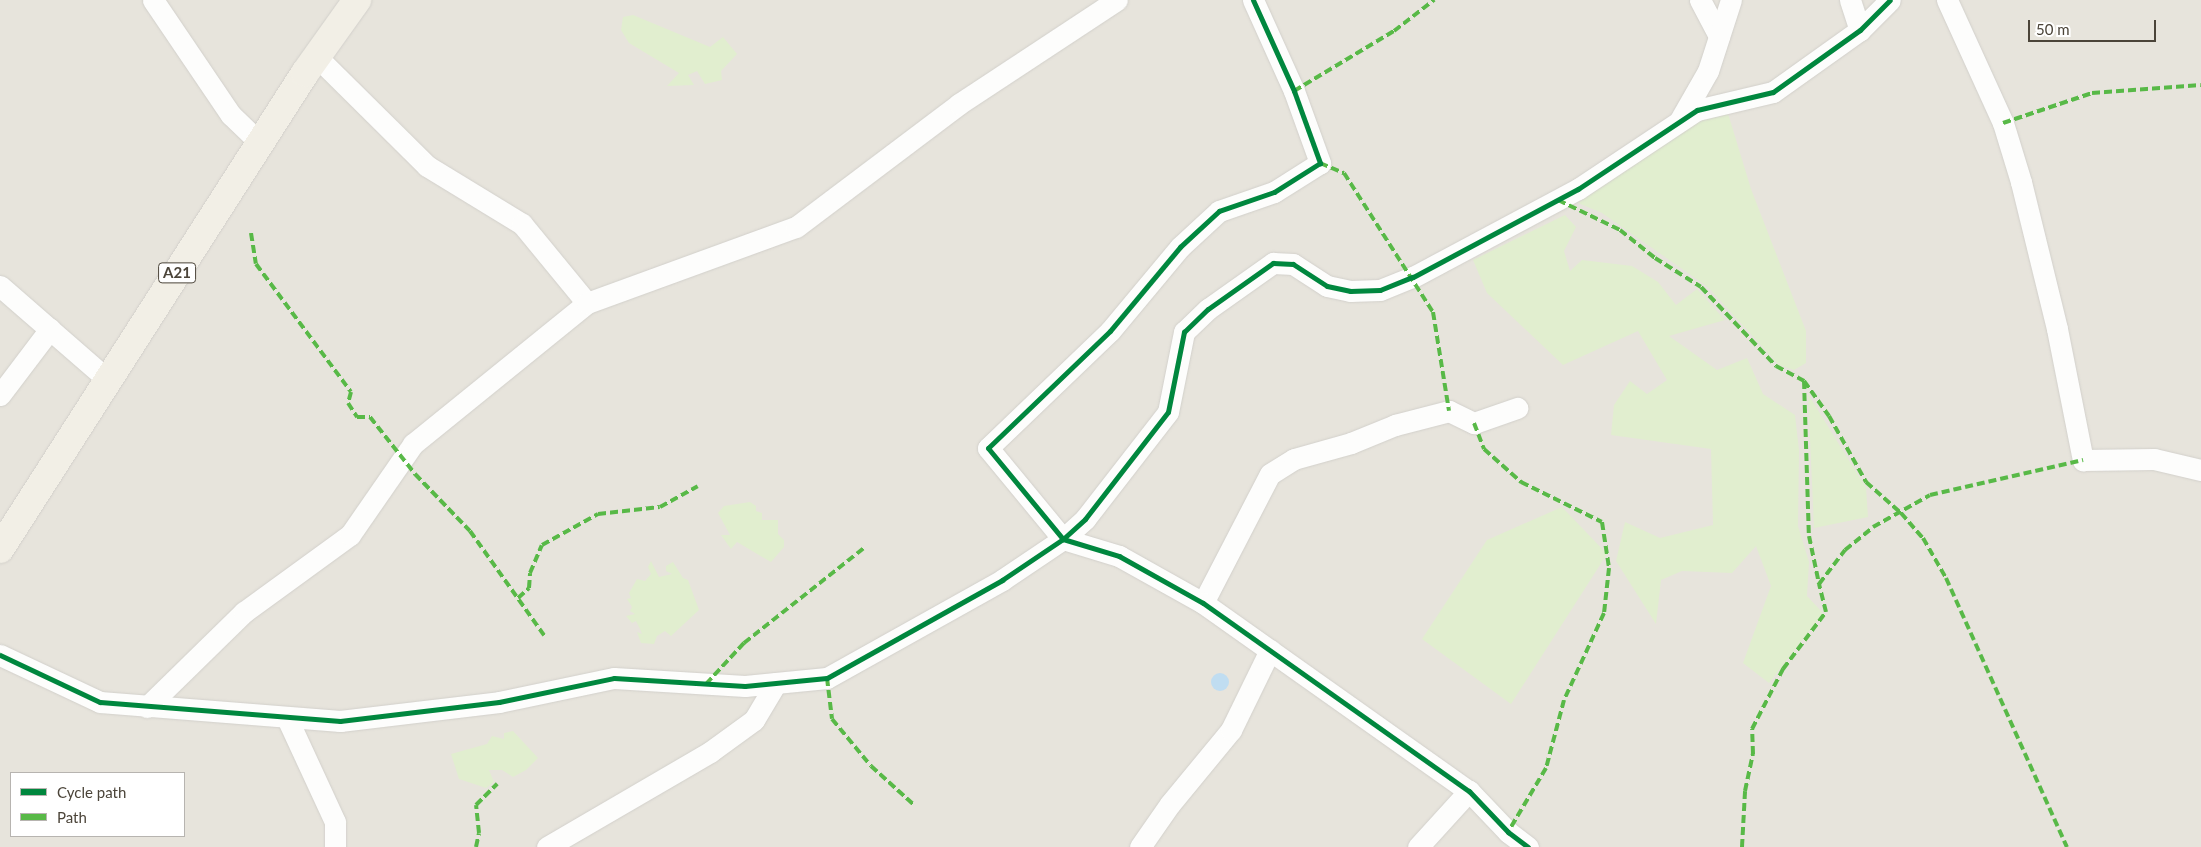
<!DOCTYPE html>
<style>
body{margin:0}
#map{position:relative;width:2201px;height:847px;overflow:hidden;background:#f4f2ee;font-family:Lato,sans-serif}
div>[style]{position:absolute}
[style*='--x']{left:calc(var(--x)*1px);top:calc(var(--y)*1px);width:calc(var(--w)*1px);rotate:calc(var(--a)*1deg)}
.residential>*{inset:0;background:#e7e4dc}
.green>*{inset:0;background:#e1eecf}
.water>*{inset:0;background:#c0ddf1}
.round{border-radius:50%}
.roads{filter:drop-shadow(0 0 1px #d2d0cb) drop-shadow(0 0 1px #d2d0cb)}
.minor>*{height:21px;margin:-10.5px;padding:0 10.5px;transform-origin:10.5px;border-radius:10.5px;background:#fdfdfc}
.major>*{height:28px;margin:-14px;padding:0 14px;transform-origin:14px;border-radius:14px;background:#f2efe6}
.quiet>*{height:4px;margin-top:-2px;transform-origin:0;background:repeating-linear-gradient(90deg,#58b947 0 8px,transparent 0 12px)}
.cycleway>*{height:5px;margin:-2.5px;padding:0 2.5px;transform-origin:2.5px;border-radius:2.5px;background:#00873e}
span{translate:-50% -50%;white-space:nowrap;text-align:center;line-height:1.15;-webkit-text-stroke:4.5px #fff;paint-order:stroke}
.shield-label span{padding:1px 4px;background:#fff;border:1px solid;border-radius:4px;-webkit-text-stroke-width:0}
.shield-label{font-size:15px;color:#4b4439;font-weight:700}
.legend{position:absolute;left:10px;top:772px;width:175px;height:65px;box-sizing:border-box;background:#fff;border:1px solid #b7b4b0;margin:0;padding:6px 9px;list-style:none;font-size:15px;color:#4b4439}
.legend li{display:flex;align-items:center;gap:10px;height:25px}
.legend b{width:25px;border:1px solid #b7b4b0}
.scale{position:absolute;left:2028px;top:20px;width:128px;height:22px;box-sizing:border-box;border:2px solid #4b4439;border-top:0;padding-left:6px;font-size:15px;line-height:18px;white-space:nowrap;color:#4b4439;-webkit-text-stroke:4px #fff;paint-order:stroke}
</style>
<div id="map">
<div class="residential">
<i style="clip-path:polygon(evenodd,0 0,2201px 0,2201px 847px,0 847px,0 0,11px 773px,184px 773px,184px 836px,11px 836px,11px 773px)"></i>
</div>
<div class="green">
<i style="clip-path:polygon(633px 15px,710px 47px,723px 37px,737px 54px,721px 71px,722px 80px,705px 84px,697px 71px,688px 75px,694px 85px,667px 86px,679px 73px,629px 43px,621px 30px,623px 17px)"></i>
<i style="clip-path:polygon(1726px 107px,1751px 189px,1806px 331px,1806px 363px,1794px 370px,1779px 365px,1708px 287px,1602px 213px,1578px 203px,1686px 122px)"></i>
<i style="clip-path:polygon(1565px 215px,1576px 227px,1564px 251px,1570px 271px,1582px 260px,1632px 266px,1658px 282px,1676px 305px,1697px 289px,1725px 320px,1669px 336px,1717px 370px,1747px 358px,1763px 394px,1795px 415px,1799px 450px,1798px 526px,1809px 562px,1807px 596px,1823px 613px,1769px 683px,1743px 663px,1771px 586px,1756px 546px,1732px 573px,1682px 571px,1661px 580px,1656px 624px,1616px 561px,1625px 522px,1660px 538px,1713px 525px,1711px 449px,1611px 435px,1614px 405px,1630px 381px,1647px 394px,1667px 380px,1638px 331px,1563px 365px,1487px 293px,1473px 260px)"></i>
<i style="clip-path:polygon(1808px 394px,1866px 488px,1868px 517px,1814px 528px)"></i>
<i style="clip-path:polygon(750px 502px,756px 506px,756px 511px,762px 513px,762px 520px,778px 520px,778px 534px,784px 540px,784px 547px,771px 562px,737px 542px,731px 549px,721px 535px,730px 535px,718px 513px,724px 506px)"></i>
<i style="clip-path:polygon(1562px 507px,1607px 554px,1511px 704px,1422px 639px,1487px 540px)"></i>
<i style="clip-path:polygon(651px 561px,659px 577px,672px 574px,666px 571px,666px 566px,673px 562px,683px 578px,688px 580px,699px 610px,671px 636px,665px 631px,657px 636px,654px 644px,641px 643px,637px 632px,642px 634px,640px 629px,636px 621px,632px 623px,626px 616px,635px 614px,630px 611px,632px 607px,627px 599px,631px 598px,629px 593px,637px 579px,645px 581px,651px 574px,648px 567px)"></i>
<i style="clip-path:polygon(513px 731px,538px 758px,526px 770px,513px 777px,502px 770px,489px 770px,494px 782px,486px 788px,459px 779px,451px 754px,487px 744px,492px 736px,504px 739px,504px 733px)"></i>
</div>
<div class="water">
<i class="round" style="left:1211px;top:673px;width:18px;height:18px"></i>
</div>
<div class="roads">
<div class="minor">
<i style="--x:153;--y:0;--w:139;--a:55.9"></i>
<i style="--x:231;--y:115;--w:40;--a:44"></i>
<i style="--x:1253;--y:0;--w:100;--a:65.7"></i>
<i style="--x:1294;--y:91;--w:77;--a:70.1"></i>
<i style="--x:1320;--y:163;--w:54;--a:147.8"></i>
<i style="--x:1274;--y:192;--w:58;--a:160.9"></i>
<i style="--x:1219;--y:211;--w:53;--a:137.3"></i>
<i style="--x:1180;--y:247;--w:109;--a:129.8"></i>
<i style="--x:1110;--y:331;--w:169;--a:136.2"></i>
<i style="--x:988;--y:448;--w:118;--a:50.5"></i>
<i style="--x:1063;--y:539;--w:30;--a:-42"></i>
<i style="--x:1085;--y:519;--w:135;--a:-52.2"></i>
<i style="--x:1168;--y:412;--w:82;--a:-78.7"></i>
<i style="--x:1184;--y:332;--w:33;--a:-44"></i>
<i style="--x:1208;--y:309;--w:80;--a:-35.3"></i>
<i style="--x:1273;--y:263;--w:20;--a:3"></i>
<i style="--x:1293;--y:264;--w:40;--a:32.9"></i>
<i style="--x:1327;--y:286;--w:24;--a:12"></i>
<i style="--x:1350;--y:291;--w:30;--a:-2"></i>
<i style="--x:1380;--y:290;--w:35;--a:-22"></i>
<i style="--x:1413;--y:277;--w:187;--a:-28.1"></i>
<i style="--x:1578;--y:189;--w:143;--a:-33.6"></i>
<i style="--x:1697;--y:110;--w:78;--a:-13.3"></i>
<i style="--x:1773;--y:92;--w:107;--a:-35.5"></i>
<i style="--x:1860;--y:30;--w:42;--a:-45"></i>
<i style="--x:1700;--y:0;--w:41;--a:62.2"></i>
<i style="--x:1850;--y:0;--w:32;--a:72"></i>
<i style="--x:1947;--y:0;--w:135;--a:65.5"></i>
<i style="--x:2003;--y:123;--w:62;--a:73"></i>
<i style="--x:2021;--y:182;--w:151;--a:76.2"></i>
<i style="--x:2057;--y:329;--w:134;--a:78.8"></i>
<i style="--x:2083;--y:460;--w:71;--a:-0.8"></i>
<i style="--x:2154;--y:459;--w:48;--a:13.2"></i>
<i style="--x:317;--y:57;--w:155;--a:44.7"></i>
<i style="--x:427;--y:166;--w:111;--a:31.4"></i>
<i style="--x:522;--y:224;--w:102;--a:50.6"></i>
<i style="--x:1680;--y:120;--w:56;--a:-60.3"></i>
<i style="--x:1708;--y:71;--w:75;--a:-72.1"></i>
<i style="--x:0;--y:286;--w:143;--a:41"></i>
<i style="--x:0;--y:395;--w:83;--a:-52.9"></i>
<i style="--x:1203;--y:603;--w:145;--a:-62.6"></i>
<i style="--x:1270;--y:474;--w:28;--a:-32"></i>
<i style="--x:1294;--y:459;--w:59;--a:-15.7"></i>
<i style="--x:1351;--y:443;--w:48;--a:-22.2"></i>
<i style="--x:1395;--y:425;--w:56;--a:-14.5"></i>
<i style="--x:1449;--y:411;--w:28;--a:26"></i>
<i style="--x:1474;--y:423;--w:46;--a:-19.2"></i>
<i style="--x:0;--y:655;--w:110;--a:25.2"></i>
<i style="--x:100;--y:702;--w:241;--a:4.5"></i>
<i style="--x:340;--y:721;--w:160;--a:-6.8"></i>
<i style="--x:499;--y:702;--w:117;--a:-11.8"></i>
<i style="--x:614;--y:678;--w:131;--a:3.5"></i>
<i style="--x:745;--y:686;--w:82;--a:-5.6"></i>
<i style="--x:827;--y:678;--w:201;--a:-29.2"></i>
<i style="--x:1002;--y:580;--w:73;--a:-33.9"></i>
<i style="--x:1063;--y:539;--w:59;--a:16.9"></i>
<i style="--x:1119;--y:556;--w:96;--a:29.2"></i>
<i style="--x:1203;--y:603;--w:326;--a:35.3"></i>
<i style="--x:1469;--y:791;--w:57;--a:46.4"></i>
<i style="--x:1508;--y:832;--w:25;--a:37"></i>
<i style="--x:147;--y:707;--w:136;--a:-44.4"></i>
<i style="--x:244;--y:612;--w:131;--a:-36"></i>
<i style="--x:350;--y:535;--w:111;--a:-55.3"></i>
<i style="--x:413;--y:444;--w:224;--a:-39"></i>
<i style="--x:587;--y:303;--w:222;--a:-20"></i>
<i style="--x:796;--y:227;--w:204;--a:-37"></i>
<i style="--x:959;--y:104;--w:189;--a:-33.4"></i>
<i style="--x:287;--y:718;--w:115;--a:65.2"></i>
<i style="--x:335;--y:822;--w:25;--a:90"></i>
<i style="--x:547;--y:847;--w:189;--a:-30.2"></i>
<i style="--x:710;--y:752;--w:54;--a:-36"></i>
<i style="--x:754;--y:720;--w:43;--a:-59.3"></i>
<i style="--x:1140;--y:847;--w:52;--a:-55.1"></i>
<i style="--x:1170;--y:804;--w:96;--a:-50.5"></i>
<i style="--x:1231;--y:730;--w:89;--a:-64"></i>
<i style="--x:1418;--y:847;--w:76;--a:-47.7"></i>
</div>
<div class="major">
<i style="--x:0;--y:549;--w:565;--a:-57.35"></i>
<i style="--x:305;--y:73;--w:90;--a:-54.5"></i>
</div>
</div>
<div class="quiet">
<i style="--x:1294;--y:91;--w:117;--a:-31"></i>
<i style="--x:1394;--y:31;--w:51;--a:-37.8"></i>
<i style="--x:2003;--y:123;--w:94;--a:-18.6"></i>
<i style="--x:2092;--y:93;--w:109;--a:-4.2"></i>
<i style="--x:1320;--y:163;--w:26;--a:23"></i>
<i style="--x:1344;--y:173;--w:165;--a:57.4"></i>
<i style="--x:1433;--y:312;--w:100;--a:80.8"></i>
<i style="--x:1558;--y:200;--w:69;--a:25.8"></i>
<i style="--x:1620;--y:230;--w:45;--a:38.7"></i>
<i style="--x:1655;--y:258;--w:54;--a:32.2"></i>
<i style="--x:1701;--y:287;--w:109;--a:46.5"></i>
<i style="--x:1776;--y:366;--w:32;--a:28"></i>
<i style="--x:1804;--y:381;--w:43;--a:54.5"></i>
<i style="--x:1829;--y:416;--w:76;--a:60.7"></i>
<i style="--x:1866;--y:482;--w:47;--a:41.5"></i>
<i style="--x:1901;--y:513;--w:33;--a:49"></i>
<i style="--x:1923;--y:538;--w:46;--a:60.1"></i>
<i style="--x:1946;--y:578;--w:295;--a:65.8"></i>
<i style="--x:251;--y:233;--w:31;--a:81"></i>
<i style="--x:256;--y:264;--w:159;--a:53.4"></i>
<i style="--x:351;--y:392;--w:11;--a:105"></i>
<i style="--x:348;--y:403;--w:17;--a:57"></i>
<i style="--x:357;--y:417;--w:13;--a:0"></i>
<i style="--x:370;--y:417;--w:73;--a:51.7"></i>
<i style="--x:415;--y:474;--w:79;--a:46"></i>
<i style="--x:470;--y:531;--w:128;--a:54.6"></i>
<i style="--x:1804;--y:381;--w:155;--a:88.2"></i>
<i style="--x:1809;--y:536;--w:49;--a:78.2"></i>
<i style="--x:1474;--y:423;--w:28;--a:69"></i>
<i style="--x:1484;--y:449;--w:50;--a:41.7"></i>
<i style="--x:1521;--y:482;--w:90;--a:26.3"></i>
<i style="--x:1602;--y:522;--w:47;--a:81.3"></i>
<i style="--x:1609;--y:568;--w:45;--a:96.3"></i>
<i style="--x:1604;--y:613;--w:96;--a:114.7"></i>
<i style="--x:1564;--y:700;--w:70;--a:104.8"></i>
<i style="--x:1546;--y:768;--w:74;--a:120.7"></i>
<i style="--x:518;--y:598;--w:15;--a:-42"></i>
<i style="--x:529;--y:588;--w:15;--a:-86"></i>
<i style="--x:530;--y:573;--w:30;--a:-67"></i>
<i style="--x:542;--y:545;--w:64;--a:-29"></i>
<i style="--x:598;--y:514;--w:62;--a:-6.4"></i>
<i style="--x:660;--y:507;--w:43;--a:-28.9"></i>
<i style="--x:827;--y:678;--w:41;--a:83"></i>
<i style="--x:832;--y:719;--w:61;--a:50.3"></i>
<i style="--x:871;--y:766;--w:57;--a:42.1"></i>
<i style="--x:706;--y:684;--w:56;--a:-47.2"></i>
<i style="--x:744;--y:643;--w:153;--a:-38.4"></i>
<i style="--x:476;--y:847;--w:14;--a:-78"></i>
<i style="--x:479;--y:833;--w:28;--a:-96"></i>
<i style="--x:476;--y:805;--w:30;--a:-45"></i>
<i style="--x:1742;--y:847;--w:56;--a:-86.9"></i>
<i style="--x:1745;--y:791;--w:38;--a:-78"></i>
<i style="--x:1753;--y:754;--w:25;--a:-92"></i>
<i style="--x:1752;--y:729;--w:68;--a:-62.7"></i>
<i style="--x:1783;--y:669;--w:71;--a:-53"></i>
<i style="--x:1826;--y:612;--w:29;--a:-104"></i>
<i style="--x:1819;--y:584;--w:43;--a:-52.6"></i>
<i style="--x:1845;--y:550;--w:36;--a:-39"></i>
<i style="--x:1873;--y:527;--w:65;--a:-29.3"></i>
<i style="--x:1930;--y:495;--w:157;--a:-12.9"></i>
</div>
<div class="cycleway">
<i style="--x:1253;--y:0;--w:100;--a:65.7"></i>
<i style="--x:1294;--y:91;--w:77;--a:70.1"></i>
<i style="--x:1320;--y:163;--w:54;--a:147.8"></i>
<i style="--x:1274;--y:192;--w:58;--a:160.9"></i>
<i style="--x:1219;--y:211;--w:53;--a:137.3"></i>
<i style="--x:1180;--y:247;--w:109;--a:129.8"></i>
<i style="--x:1110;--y:331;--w:169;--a:136.2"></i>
<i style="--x:988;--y:448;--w:118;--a:50.5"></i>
<i style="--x:1063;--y:539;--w:30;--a:-42"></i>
<i style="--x:1085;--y:519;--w:135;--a:-52.2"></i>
<i style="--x:1168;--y:412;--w:82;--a:-78.7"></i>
<i style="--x:1184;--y:332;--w:33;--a:-44"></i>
<i style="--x:1208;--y:309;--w:80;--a:-35.3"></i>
<i style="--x:1273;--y:263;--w:20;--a:3"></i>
<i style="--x:1293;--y:264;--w:40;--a:32.9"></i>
<i style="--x:1327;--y:286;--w:24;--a:12"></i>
<i style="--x:1350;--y:291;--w:30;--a:-2"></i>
<i style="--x:1380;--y:290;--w:35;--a:-22"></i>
<i style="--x:1413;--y:277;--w:187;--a:-28.1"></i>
<i style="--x:1578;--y:189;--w:143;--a:-33.6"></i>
<i style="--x:1697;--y:110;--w:78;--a:-13.3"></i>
<i style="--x:1773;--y:92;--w:107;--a:-35.5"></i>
<i style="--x:1860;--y:30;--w:42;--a:-45"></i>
<i style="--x:0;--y:655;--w:110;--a:25.2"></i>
<i style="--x:100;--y:702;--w:241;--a:4.5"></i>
<i style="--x:340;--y:721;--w:160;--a:-6.8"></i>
<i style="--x:499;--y:702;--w:117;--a:-11.8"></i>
<i style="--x:614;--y:678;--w:131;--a:3.5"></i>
<i style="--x:745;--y:686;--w:82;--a:-5.6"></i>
<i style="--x:827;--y:678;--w:201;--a:-29.2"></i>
<i style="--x:1002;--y:580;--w:73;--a:-33.9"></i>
<i style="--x:1063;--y:539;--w:59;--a:16.9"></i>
<i style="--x:1119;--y:556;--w:96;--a:29.2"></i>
<i style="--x:1203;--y:603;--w:326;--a:35.3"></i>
<i style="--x:1469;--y:791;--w:57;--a:46.4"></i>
<i style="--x:1508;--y:832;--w:25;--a:37"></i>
</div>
<div class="shield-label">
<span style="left:177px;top:273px">A21</span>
</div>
<ul class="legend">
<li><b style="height:6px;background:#00873e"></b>Cycle path</li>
<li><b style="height:6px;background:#58b947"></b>Path</li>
</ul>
<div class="scale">50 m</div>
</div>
